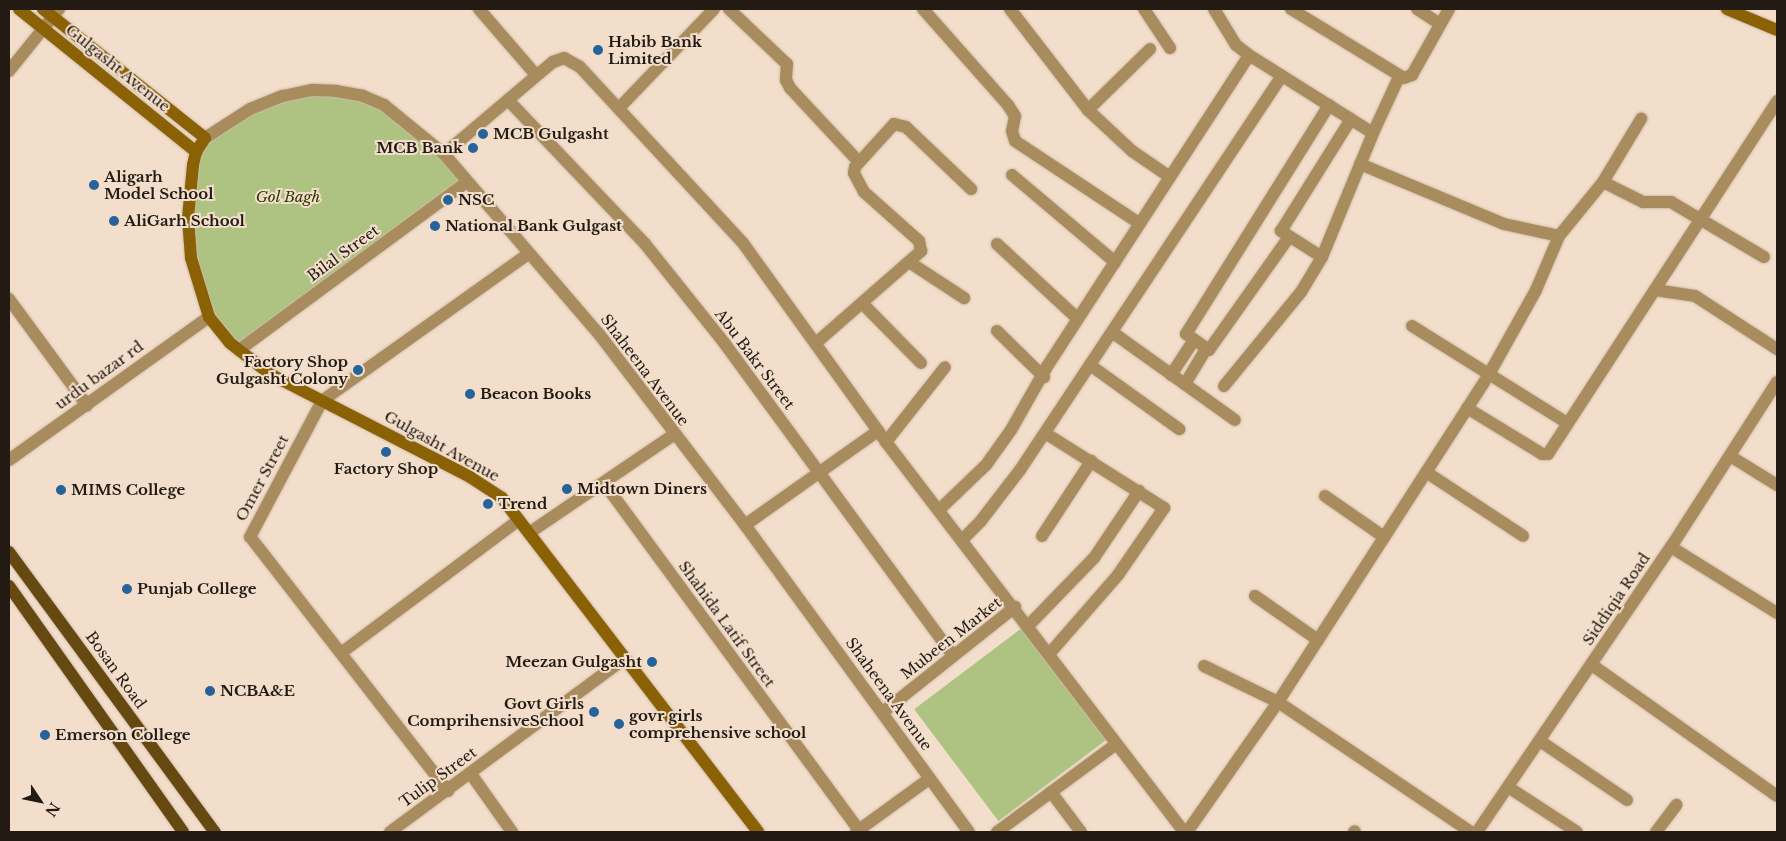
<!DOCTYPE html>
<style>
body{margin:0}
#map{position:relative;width:1786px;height:841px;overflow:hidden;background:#f2deca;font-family:"Libre Baskerville",serif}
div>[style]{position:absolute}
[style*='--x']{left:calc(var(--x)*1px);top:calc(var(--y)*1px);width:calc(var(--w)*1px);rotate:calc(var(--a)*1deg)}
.green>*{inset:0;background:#aec281;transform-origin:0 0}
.roads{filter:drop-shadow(0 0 1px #cdbba9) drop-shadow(0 0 1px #cdbba9)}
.street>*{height:12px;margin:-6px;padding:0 6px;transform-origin:6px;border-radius:6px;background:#a88c5e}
.secondary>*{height:12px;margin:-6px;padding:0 6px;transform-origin:6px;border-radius:6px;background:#8b6105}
.primary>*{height:12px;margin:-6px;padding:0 6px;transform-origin:6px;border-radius:6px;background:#664910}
.dots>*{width:14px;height:14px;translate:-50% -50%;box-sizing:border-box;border:2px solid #f2deca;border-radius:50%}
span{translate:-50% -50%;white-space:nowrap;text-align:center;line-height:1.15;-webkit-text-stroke:4px #f2deca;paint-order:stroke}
.poi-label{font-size:15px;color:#221a13;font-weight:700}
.left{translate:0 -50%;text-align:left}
.right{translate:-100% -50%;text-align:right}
.street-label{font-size:15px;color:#221a13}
.park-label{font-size:15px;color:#2b3801;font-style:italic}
.frame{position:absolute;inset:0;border:10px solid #221a13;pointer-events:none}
.north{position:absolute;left:15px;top:776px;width:50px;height:50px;-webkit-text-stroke:4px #f2deca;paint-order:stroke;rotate:124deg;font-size:14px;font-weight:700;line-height:20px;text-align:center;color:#221a13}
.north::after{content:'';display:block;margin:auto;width:18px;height:22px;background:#221a13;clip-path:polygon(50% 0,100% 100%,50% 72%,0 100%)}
</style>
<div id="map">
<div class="green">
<i style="clip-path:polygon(312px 90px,384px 105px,467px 182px,239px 350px,209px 317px,188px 218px,205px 138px,250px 109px)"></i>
<i style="left:1030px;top:622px;width:140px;height:145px;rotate:53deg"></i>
</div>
<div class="roads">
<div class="street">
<i style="--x:479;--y:9;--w:87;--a:49.2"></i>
<i style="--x:729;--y:9;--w:80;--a:43.5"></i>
<i style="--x:787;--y:64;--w:16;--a:94"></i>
<i style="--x:786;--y:80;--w:9;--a:63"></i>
<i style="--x:790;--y:88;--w:101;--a:47"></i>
<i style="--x:923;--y:9;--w:128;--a:48.5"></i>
<i style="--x:1008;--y:105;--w:13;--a:58"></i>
<i style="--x:1015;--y:116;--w:15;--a:101"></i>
<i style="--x:1012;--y:131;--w:10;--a:73"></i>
<i style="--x:1015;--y:141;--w:149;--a:33.5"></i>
<i style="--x:1010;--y:9;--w:128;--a:52.3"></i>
<i style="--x:1088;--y:110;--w:60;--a:43"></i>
<i style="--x:1132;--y:151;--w:46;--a:34.4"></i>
<i style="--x:1144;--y:9;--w:47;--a:56.3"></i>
<i style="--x:1214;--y:9;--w:42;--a:58.6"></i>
<i style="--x:1236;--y:45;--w:16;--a:38"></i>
<i style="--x:1249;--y:55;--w:146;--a:32.2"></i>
<i style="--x:1291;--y:9;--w:132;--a:31.4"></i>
<i style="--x:1404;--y:78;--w:9;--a:-21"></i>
<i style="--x:1412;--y:75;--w:76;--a:-60.7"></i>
<i style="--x:1417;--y:9;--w:27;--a:33"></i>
<i style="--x:9;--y:71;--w:80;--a:-51.1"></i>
<i style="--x:508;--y:100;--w:199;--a:46.4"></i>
<i style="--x:645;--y:244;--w:128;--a:51.3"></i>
<i style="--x:725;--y:344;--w:386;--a:53.8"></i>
<i style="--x:619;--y:108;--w:137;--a:-46.2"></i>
<i style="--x:1088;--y:110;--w:87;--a:-44.5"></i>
<i style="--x:205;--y:138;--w:54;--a:-32.8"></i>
<i style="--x:250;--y:109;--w:35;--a:-22"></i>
<i style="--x:283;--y:96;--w:30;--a:-12"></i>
<i style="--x:312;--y:90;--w:24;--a:2"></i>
<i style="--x:336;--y:91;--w:27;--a:10"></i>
<i style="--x:363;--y:96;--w:23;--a:23"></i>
<i style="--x:384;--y:105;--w:77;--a:39.2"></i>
<i style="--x:444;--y:154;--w:238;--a:49.3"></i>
<i style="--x:599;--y:334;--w:240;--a:52.6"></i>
<i style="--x:745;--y:525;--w:380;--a:53.9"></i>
<i style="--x:444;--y:154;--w:143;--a:-40.2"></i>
<i style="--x:553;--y:62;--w:12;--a:-20"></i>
<i style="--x:564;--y:58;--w:18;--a:29"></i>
<i style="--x:580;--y:67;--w:240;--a:47.2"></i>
<i style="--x:743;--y:243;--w:245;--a:54.3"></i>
<i style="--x:886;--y:442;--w:491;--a:52.6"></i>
<i style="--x:1360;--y:164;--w:156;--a:22.6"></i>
<i style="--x:1504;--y:224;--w:56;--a:12.3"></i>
<i style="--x:1012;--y:175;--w:135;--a:40.2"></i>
<i style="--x:1603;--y:182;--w:45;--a:26.6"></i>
<i style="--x:1643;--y:202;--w:28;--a:0"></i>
<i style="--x:1671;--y:202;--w:108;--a:30.6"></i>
<i style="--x:1289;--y:237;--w:138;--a:125.3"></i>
<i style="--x:1209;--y:350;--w:28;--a:-145"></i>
<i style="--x:1186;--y:334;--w:270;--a:-58"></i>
<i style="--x:997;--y:244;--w:110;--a:42.8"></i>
<i style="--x:1322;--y:257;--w:49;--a:-147.6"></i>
<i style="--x:1281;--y:231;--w:132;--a:-58"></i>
<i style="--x:909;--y:262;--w:66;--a:33.2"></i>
<i style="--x:1655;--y:290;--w:40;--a:8.5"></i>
<i style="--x:1695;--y:296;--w:98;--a:32.9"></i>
<i style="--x:9;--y:299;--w:132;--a:53.7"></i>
<i style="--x:862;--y:303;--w:84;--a:45.5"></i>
<i style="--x:1412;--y:326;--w:183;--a:32"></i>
<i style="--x:997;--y:331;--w:66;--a:44.4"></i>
<i style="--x:1112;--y:332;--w:151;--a:35.6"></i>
<i style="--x:816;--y:343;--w:140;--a:-41.2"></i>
<i style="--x:921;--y:251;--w:10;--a:-101"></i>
<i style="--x:919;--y:241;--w:74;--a:-138.3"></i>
<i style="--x:864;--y:192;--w:21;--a:-118"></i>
<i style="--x:854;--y:173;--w:6;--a:-81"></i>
<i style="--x:855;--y:167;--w:58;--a:-47.8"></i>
<i style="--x:894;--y:124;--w:12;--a:14"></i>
<i style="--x:906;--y:127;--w:90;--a:43.6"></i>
<i style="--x:239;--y:350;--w:283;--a:-36.4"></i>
<i style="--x:1090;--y:365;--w:110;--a:35.7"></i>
<i style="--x:1171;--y:375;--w:42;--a:-56.7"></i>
<i style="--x:1185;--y:384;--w:41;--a:-59"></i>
<i style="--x:1224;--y:386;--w:122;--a:-50.7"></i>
<i style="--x:1301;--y:292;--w:41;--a:-59"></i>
<i style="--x:1322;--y:257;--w:134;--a:-67.6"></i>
<i style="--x:1373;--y:133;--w:62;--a:-65.1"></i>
<i style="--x:1467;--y:408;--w:88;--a:31.5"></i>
<i style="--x:1542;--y:454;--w:6;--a:0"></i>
<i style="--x:1548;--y:454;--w:421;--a:-57"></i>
<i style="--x:1045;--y:433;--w:141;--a:32.2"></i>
<i style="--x:1164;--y:508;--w:81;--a:124.5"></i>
<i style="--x:1118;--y:575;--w:105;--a:131.1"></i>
<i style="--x:886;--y:442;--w:95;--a:-51.8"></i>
<i style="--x:1730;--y:456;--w:55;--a:31.7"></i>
<i style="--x:9;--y:460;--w:246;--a:-35.6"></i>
<i style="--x:1426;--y:472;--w:116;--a:33.4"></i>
<i style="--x:604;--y:483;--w:433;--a:53.7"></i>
<i style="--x:1325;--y:496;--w:72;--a:34.8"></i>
<i style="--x:939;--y:510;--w:65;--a:-43.8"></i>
<i style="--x:986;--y:465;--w:43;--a:-54.5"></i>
<i style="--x:1011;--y:430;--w:75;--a:-60.4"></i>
<i style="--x:1048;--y:365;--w:369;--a:-57"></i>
<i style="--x:745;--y:525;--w:163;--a:-35.3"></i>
<i style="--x:529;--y:533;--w:174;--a:-34.2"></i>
<i style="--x:1042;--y:536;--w:90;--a:-56.8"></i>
<i style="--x:962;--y:540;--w:25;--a:-45"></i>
<i style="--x:980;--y:522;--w:66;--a:-52.4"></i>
<i style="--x:1020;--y:470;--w:473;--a:-56.4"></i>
<i style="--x:1671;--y:547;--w:125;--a:31.9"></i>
<i style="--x:1255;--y:596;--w:77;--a:34.9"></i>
<i style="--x:1028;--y:626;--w:95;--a:-45.9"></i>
<i style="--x:1094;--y:558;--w:81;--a:-56.1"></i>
<i style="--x:341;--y:653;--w:222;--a:-36.8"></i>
<i style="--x:1592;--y:665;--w:227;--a:35.3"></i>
<i style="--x:1204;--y:666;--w:82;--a:25.9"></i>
<i style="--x:1278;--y:702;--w:233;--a:34"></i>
<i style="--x:883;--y:712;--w:169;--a:-38.5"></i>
<i style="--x:1540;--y:741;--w:105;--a:34.1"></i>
<i style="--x:471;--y:774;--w:71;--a:54.7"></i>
<i style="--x:1508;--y:787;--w:82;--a:33.1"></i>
<i style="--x:448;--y:791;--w:322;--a:-127.9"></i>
<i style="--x:250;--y:537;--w:154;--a:-62.1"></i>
<i style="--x:322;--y:401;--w:253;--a:-35.5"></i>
<i style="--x:1051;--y:792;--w:50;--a:53.1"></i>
<i style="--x:390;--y:832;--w:292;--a:-36.5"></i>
<i style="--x:856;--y:832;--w:90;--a:-36"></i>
<i style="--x:997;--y:832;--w:147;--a:-36.4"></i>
<i style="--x:1187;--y:832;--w:159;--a:-55"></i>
<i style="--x:1278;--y:702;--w:388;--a:-57.2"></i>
<i style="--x:1488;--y:376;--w:98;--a:-60.8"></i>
<i style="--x:1536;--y:290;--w:59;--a:-66.9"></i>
<i style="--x:1559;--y:236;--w:70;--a:-50.8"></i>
<i style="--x:1603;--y:182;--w:74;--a:-58.9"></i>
<i style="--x:1354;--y:832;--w:1;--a:-45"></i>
<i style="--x:1477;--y:832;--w:345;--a:-55.8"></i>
<i style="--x:1671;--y:547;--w:196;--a:-57.3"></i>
<i style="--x:1656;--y:832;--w:34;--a:-53"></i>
</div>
<div class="secondary">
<i style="--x:19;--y:9;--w:228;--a:38.9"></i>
<i style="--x:43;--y:9;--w:207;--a:38.5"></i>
<i style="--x:205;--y:138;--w:17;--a:123"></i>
<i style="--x:196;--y:152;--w:13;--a:103"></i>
<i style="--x:193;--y:165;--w:53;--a:95.4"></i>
<i style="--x:188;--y:218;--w:40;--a:85.7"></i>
<i style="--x:191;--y:258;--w:62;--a:73"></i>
<i style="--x:209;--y:317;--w:33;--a:51"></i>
<i style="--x:230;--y:343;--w:51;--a:37.8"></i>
<i style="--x:270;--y:374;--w:225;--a:27.2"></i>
<i style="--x:470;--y:477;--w:38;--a:33"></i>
<i style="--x:502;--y:498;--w:421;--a:52.5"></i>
<i style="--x:1727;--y:9;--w:54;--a:22.8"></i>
</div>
<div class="primary">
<i style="--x:9;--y:552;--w:348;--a:53.7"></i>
<i style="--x:9;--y:586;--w:301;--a:54.7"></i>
</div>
</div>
<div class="dots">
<i style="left:598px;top:50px;background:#25639a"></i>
<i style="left:483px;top:134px;background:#25639a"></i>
<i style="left:473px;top:148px;background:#25639a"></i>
<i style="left:94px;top:185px;background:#25639a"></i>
<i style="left:448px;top:200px;background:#25639a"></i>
<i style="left:114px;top:221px;background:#25639a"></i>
<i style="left:435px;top:226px;background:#25639a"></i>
<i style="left:358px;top:370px;background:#25639a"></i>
<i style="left:470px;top:394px;background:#25639a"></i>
<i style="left:386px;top:452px;background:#25639a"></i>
<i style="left:567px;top:489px;background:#25639a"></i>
<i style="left:61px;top:490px;background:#25639a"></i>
<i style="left:488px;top:504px;background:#25639a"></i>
<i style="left:127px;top:589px;background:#25639a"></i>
<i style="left:652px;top:662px;background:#25639a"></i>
<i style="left:210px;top:691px;background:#25639a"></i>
<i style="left:594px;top:712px;background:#25639a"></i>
<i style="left:619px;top:724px;background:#25639a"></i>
<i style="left:45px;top:735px;background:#25639a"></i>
</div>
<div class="poi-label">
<span class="left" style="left:608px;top:50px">Habib Bank<br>Limited</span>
<span class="left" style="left:493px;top:134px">MCB Gulgasht</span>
<span class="right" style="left:463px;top:148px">MCB Bank</span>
<span class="left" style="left:104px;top:185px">Aligarh<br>Model School</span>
<span class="left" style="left:458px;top:200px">NSC</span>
<span class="left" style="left:124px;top:221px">AliGarh School</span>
<span class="left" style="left:445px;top:226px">National Bank Gulgast</span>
<span class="right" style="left:348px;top:370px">Factory Shop<br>Gulgasht Colony</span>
<span class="left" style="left:480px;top:394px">Beacon Books</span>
<span style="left:386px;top:469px">Factory Shop</span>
<span class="left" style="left:577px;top:489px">Midtown Diners</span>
<span class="left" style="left:71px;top:490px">MIMS College</span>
<span class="left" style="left:498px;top:504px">Trend</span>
<span class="left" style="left:137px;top:589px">Punjab College</span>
<span class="right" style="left:642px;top:662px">Meezan Gulgasht</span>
<span class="left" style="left:220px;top:691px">NCBA&amp;E</span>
<span class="right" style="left:584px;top:712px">Govt Girls<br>ComprihensiveSchool</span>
<span class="left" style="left:629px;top:724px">govr girls<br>comprehensive school</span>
<span class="left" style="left:55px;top:735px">Emerson College</span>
</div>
<div class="street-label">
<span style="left:118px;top:68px;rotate:39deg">Gulgasht Avenue</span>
<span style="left:343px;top:253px;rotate:-36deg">Bilal Street</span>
<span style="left:755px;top:359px;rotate:53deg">Abu Bakr Street</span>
<span style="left:645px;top:370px;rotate:53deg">Shaheena Avenue</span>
<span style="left:99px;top:375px;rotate:-36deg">urdu bazar rd</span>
<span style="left:442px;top:446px;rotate:29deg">Gulgasht Avenue</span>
<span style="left:262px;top:478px;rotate:-62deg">Omer Street</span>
<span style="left:1616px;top:599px;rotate:-56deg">Siddiqia Road</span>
<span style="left:727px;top:624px;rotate:54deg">Shahida Latif Street</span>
<span style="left:951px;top:638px;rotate:-38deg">Mubeen Market</span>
<span style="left:116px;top:670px;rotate:54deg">Bosan Road</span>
<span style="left:889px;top:694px;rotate:54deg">Shaheena Avenue</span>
<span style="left:438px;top:777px;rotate:-36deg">Tulip Street</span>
</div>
<div class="park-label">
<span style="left:288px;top:197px">Gol Bagh</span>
</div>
<div class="frame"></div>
<div class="north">N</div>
</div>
